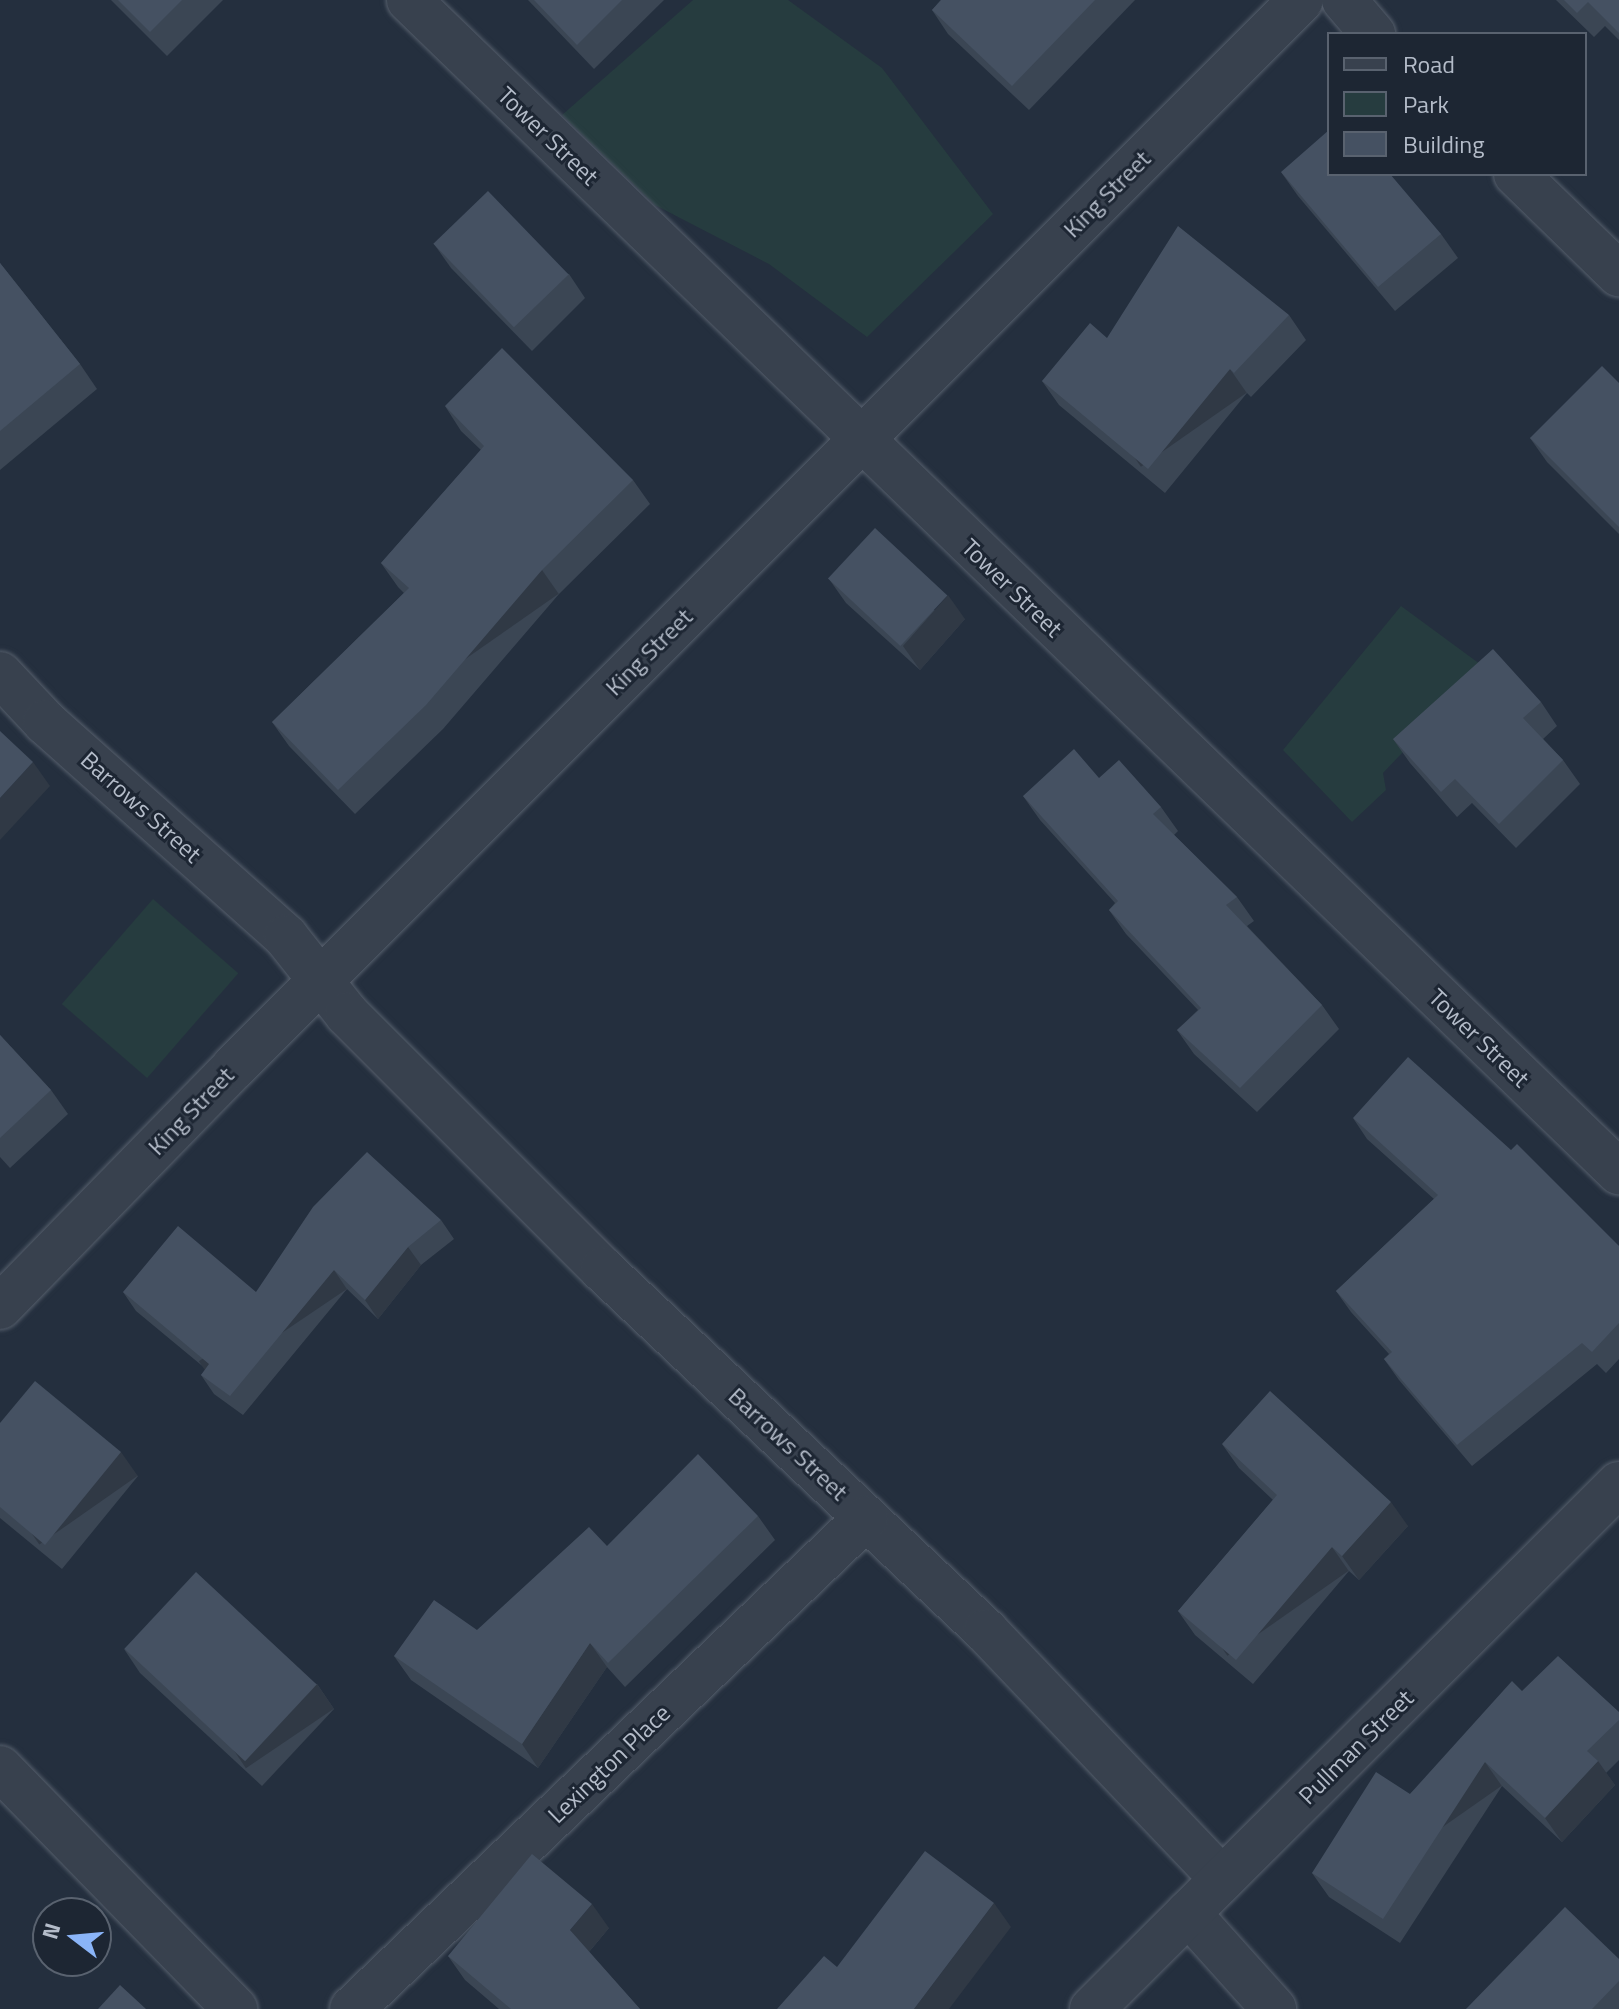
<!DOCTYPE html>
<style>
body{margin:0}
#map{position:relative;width:1619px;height:2009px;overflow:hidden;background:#242f3e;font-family:"Titillium Web",sans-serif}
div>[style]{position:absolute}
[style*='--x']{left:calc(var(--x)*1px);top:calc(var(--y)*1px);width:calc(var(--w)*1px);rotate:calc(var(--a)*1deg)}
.green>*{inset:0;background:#263c3f;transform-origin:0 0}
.roads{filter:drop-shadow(0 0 2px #565f6c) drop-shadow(0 0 2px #565f6c)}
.minor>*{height:44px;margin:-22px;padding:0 22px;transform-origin:22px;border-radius:22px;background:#38414e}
.wall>*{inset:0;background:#3b4654}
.shaded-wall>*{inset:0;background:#303945;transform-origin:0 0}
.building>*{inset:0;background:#455162;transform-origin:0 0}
span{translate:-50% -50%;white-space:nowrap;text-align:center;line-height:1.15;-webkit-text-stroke:6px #1d2633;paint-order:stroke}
.street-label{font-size:24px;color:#b4bcc9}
.legend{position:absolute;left:1327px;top:32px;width:260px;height:144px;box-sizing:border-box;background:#1d2633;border:2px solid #59626f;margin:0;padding:10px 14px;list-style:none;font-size:24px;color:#b4bcc9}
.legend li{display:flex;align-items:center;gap:16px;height:40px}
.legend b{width:40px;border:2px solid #59626f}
.north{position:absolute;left:32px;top:1897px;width:80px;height:80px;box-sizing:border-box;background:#1d2633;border:2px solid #59626f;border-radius:50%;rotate:286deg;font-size:22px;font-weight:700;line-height:32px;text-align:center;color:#b4bcc9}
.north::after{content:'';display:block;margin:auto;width:28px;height:36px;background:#8ab4f8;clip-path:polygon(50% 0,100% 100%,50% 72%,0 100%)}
</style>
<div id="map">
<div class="green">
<i style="clip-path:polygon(693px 0,788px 0,882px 68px,993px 214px,867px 337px,769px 264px,655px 205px,562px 115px)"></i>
<i style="clip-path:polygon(1401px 606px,1484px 667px,1383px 773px,1386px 790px,1352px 822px,1283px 750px)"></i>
<i style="left:153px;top:899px;width:113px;height:139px;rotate:41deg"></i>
</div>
<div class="roads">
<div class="minor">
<i style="--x:409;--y:0;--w:1685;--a:44.09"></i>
<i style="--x:1344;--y:0;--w:45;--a:49.5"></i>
<i style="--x:1516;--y:174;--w:144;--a:44.2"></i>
<i style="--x:0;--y:674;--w:66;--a:46.8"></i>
<i style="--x:45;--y:722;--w:323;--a:41.7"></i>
<i style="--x:286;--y:937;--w:98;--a:51.6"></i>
<i style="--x:347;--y:1014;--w:361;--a:45"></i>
<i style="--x:602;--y:1269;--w:528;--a:43.31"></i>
<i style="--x:986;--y:1631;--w:342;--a:46.4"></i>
<i style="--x:0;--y:1307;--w:335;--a:-45.7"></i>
<i style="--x:234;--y:1067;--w:1509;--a:-45"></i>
<i style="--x:0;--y:1768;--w:337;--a:45.7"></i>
<i style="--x:1188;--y:1913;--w:129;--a:48.1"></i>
<i style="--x:352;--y:2009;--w:711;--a:-43.69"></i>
<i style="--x:1092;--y:2009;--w:744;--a:-44.89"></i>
</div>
</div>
<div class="wall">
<i style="clip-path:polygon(111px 0,223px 0,167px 56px)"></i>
<i style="clip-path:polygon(528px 0,664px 0,594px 69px)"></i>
<i style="clip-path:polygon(941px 0,1135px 0,1029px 110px,948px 34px,932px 10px)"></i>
<i style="clip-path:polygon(1556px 0,1619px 0,1619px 40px,1605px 26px,1594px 37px)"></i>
<i style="clip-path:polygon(1281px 172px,1441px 234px,1458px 258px,1395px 311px,1298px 196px)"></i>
<i style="clip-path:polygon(434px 244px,569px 274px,585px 298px,532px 351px,451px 268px)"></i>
<i style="clip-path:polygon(0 263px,80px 364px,97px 389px,0 470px)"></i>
<i style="clip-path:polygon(1289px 315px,1306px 340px,1251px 397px,1247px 393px,1165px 493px,1059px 405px,1042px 381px,1107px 338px)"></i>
<i style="clip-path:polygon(1619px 383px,1619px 534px,1547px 462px,1530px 438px)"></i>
<i style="clip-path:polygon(445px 406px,633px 480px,650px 504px,559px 594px,443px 729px,355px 814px,289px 746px,272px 722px,404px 593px,398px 587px,381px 563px,481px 450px,461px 431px)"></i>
<i style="clip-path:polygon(829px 579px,965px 619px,920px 670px,846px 603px)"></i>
<i style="clip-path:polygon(1541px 702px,1557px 726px,1543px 739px,1563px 760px,1580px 784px,1516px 848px,1472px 803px,1457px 817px,1410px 763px,1393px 739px)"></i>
<i style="clip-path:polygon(1099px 778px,1161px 807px,1178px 831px,1174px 835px,1237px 897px,1254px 921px,1247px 926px,1322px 1005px,1339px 1029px,1257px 1112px,1194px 1054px,1177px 1030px,1198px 1010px,1126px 934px,1109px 910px,1115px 903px,1040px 820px,1023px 796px)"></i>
<i style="clip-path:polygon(0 1035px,51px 1090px,68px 1114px,10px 1168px,0 1157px)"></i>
<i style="clip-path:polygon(1353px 1118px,1619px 1246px,1619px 1359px,1606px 1373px,1597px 1364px,1472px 1466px,1399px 1380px,1384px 1359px,1389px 1354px,1351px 1312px,1336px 1291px,1434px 1199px,1367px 1139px)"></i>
<i style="clip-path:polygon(441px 1220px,454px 1239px,421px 1265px,378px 1319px,347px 1289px,243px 1415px,214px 1394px,201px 1375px,206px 1369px,136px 1311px,123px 1292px,256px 1292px)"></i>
<i style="clip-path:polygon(0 1423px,138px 1476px,62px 1569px,0 1518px)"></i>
<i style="clip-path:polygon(1222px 1444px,1408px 1526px,1359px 1580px,1349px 1571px,1253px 1684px,1195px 1635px,1178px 1611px,1273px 1500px,1239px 1468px)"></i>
<i style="clip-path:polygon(758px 1516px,775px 1540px,625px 1687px,607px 1667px,538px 1768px,411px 1680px,394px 1656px,477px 1630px,607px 1546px)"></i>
<i style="clip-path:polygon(124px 1649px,317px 1684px,334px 1709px,262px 1786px,140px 1673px)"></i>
<i style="clip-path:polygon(1522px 1691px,1619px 1712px,1619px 1760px,1606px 1773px,1615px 1785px,1562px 1842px,1502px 1786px,1400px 1943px,1329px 1897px,1312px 1873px,1410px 1794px)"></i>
<i style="clip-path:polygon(609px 1928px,589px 1952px,640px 2009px,499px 2009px,465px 1980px,448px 1956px)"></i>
<i style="clip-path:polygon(1619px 1959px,1619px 2009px,1466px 2009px)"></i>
</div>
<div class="shaded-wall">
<i style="left:1230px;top:369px;width:29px;height:129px;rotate:55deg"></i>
<i style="left:542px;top:570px;width:29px;height:178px;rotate:55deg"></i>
<i style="clip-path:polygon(948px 595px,965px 619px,920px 670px,903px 646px)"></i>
<i style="clip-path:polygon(33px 762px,50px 786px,0 840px,0 798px)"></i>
<i style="clip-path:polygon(408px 1247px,421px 1265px,378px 1319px,365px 1300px)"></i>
<i style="left:334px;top:1270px;width:23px;height:163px;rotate:56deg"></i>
<i style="left:121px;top:1452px;width:29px;height:120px;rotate:55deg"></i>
<i style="clip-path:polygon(1391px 1502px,1408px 1526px,1359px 1580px,1342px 1556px)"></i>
<i style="left:1332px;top:1547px;width:29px;height:148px;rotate:55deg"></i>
<i style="clip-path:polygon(590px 1643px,607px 1667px,538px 1768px,522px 1744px)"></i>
<i style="left:317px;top:1684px;width:30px;height:106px;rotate:56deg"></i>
<i style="clip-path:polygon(1598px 1761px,1615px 1785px,1562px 1842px,1545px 1818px)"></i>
<i style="left:1485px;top:1762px;width:29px;height:187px;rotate:55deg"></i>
<i style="clip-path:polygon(994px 1903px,1011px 1927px,949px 2009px,914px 2009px)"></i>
<i style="clip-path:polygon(592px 1904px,609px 1928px,587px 1954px,570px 1930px)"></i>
</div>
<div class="building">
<i style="clip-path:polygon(118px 0,182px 0,150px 32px)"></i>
<i style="clip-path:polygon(534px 0,622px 0,577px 45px)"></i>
<i style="clip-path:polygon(941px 0,1095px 0,1012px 86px,932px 10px)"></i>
<i style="clip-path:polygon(1564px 0,1619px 0,1619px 33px,1588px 2px,1577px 13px)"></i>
<i style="clip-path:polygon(1329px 130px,1329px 174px,1390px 174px,1441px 234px,1378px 287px,1281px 172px)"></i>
<i style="left:488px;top:191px;width:116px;height:76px;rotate:46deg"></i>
<i style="clip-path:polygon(1178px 226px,1289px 315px,1234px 373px,1230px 369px,1148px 469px,1042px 381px,1090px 323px,1107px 338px)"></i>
<i style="clip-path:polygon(0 263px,80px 364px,0 431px)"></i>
<i style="clip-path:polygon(502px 348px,633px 480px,542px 570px,426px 705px,338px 790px,272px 722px,409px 588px,381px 563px,484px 446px,445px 406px)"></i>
<i style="clip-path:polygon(1602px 366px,1619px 383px,1619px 527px,1530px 438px)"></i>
<i style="left:875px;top:528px;width:99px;height:69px;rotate:43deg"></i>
<i style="clip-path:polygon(1493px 649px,1541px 702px,1523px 718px,1563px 760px,1499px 824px,1455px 779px,1441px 792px,1393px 739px)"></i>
<i style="clip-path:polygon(0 731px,33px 762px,0 798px)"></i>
<i style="clip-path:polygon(1074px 749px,1099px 778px,1119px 760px,1161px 807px,1153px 814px,1237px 897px,1226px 905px,1322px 1005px,1240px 1088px,1177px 1030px,1201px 1008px,1109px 910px,1118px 901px,1023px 796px)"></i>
<i style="clip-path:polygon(0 1035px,51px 1090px,0 1138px)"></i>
<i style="clip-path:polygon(1408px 1057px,1511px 1150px,1517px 1144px,1619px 1246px,1619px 1323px,1592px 1352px,1582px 1343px,1457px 1445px,1384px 1359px,1392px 1352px,1336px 1291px,1438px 1195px,1353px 1118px)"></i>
<i style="clip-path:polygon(367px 1152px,441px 1220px,408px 1247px,365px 1300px,334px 1270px,230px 1396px,201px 1375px,209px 1364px,123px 1292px,178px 1226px,256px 1292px,313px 1207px)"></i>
<i style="clip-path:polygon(35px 1381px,121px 1452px,45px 1545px,0 1507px,0 1423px)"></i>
<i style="clip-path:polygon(1270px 1391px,1391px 1502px,1342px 1556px,1332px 1547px,1236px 1660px,1178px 1611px,1277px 1495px,1222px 1444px)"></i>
<i style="clip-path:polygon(698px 1454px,758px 1516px,608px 1663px,590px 1643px,522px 1744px,394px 1656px,434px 1600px,477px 1630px,589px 1527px,607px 1546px)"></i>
<i style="left:196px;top:1572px;width:165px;height:105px;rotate:43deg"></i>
<i style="clip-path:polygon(1558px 1656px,1619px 1712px,1619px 1720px,1587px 1751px,1598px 1761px,1545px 1818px,1485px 1762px,1383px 1919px,1312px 1873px,1376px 1772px,1410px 1794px,1512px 1681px,1522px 1691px)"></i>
<i style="clip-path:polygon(925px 1851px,994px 1903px,914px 2009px,777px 2009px,824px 1956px,837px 1967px)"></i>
<i style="clip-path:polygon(532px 1854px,592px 1904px,570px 1930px,640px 2009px,511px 2009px,448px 1956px)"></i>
<i style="clip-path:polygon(1565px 1907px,1619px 1959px,1619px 1981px,1592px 2009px,1466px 2009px)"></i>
<i style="clip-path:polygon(120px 1985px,146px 2009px,98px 2009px)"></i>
</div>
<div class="street-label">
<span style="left:548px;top:136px;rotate:44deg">Tower Street</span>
<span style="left:1107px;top:194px;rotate:-45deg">King Street</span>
<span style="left:1012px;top:588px;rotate:44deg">Tower Street</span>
<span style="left:649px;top:652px;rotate:-45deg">King Street</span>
<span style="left:141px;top:807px;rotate:42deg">Barrows Street</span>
<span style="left:1479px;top:1038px;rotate:44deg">Tower Street</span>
<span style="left:191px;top:1111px;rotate:-46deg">King Street</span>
<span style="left:788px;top:1444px;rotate:43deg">Barrows Street</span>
<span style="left:1356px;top:1747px;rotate:-45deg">Pullman Street</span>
<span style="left:609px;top:1764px;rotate:-44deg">Lexington Place</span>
</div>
<ul class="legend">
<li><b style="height:10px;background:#38414e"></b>Road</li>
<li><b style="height:22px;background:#263c3f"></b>Park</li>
<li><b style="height:22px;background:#455162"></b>Building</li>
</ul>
<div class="north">N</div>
</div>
